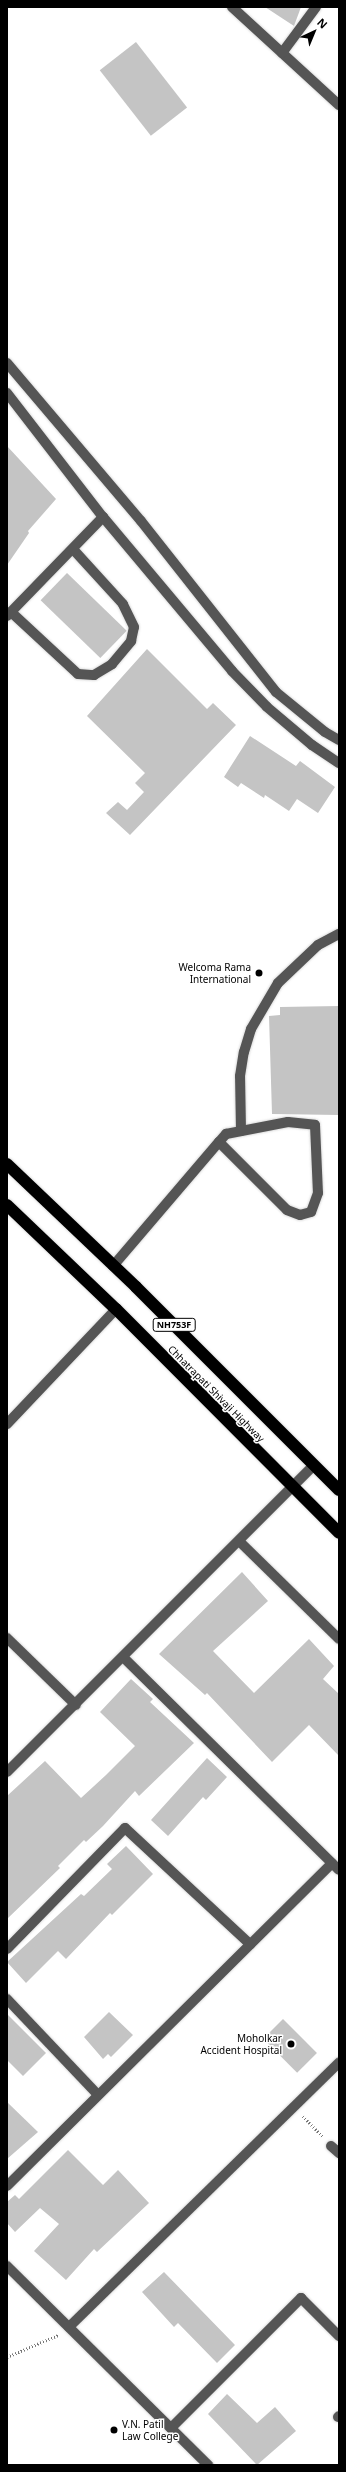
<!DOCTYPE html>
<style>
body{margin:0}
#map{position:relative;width:346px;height:2472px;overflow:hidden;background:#fff;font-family:"Noto Sans",sans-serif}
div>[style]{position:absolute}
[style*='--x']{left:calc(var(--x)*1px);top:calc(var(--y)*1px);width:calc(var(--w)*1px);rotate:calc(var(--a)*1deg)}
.building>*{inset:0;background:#c4c4c4;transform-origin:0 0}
.path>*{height:2.5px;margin-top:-1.25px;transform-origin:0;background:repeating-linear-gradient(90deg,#777 0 1px,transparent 0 3px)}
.roads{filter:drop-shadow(0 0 1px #dbdbdb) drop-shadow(0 0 1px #dbdbdb)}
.minor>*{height:10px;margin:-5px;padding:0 5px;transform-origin:5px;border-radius:5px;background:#555}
.highway>*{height:12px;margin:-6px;padding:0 6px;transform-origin:6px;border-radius:6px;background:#000}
.dots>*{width:11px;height:11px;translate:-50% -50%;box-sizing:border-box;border:2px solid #fff;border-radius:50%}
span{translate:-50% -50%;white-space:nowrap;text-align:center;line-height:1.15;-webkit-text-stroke:3px #fff;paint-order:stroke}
.shield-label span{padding:1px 3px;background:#fff;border:1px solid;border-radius:3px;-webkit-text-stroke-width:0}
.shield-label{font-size:9px;color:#000;font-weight:700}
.poi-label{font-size:10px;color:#000}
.right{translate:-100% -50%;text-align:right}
.left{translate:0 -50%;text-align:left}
.street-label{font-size:10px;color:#000}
.frame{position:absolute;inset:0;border:8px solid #000;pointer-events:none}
.north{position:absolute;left:294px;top:12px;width:40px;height:40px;-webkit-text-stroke:3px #fff;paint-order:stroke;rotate:44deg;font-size:11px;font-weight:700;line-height:16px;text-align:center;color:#000}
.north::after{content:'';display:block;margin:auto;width:14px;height:18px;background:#000;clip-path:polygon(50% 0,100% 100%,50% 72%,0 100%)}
</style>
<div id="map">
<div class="building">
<i style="clip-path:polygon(265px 7px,301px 7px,294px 26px)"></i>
<i style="left:136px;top:42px;width:83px;height:46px;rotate:52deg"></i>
<i style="clip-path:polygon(7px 446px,56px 499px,28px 531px,29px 533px,7px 565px)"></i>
<i style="left:67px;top:573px;width:83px;height:38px;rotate:44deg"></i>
<i style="clip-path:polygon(147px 649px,207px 709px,213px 703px,236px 725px,130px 835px,106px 813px,118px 802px,127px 810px,144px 792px,135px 783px,145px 773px,87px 716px)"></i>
<i style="clip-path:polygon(250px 736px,296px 766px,300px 761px,335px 787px,318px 813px,297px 799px,289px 811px,265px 795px,264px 798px,241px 783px,238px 787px,224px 777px)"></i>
<i style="clip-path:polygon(339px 1006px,339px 1115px,272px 1114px,269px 1016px,280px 1015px,280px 1007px)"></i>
<i style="clip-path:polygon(242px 1572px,268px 1601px,213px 1651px,254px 1693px,309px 1639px,334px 1666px,323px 1679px,339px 1694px,339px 1756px,309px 1725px,272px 1762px,207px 1693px,205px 1695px,159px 1654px)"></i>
<i style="clip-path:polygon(131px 1679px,153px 1699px,150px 1702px,194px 1743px,139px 1796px,135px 1791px,103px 1826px,86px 1842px,84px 1840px,58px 1866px,60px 1868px,7px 1919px,7px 1796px,45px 1761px,81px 1798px,106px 1775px,135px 1746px,100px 1712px)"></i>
<i style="clip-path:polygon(207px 1758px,227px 1777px,206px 1800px,203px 1797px,168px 1836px,151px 1820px)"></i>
<i style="clip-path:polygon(126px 1846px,153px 1874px,112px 1915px,110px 1913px,66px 1959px,58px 1951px,26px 1983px,7px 1962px,81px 1894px,84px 1896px,112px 1869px,107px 1864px)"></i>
<i style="clip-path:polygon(109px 2012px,133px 2035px,111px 2057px,108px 2054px,103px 2059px,84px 2037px)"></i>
<i style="clip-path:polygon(7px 2014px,46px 2053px,23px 2076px,7px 2060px)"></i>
<i style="left:283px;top:2019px;width:48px;height:28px;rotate:45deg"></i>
<i style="clip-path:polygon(7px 2102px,38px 2132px,7px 2159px)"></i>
<i style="clip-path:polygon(68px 2150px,103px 2185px,118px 2170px,149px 2203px,97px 2252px,94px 2249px,66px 2280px,34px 2251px,59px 2224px,40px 2208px,15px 2232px,7px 2223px,7px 2202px,15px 2195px,19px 2199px)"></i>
<i style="clip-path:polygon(164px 2272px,235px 2345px,217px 2363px,178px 2323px,174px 2327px,142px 2292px)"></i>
<i style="clip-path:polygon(227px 2394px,257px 2423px,275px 2407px,296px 2431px,257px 2465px,208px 2414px)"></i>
</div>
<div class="path">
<i style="--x:303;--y:2116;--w:29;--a:46"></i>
<i style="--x:7;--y:2357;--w:56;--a:-23.3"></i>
</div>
<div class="roads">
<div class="minor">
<i style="--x:232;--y:7;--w:145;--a:42.5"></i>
<i style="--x:282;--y:53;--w:57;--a:-53.5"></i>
<i style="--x:7;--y:363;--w:207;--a:49.7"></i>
<i style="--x:141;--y:521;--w:218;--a:51.7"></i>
<i style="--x:276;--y:692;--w:63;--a:39.2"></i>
<i style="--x:325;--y:732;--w:16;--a:30"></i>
<i style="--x:7;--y:393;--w:157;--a:52.3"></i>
<i style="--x:103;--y:517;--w:201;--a:50"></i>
<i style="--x:232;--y:671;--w:50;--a:45.8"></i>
<i style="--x:267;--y:707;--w:59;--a:40.2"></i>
<i style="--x:312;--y:745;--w:32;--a:34"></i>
<i style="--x:11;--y:612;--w:91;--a:42.8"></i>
<i style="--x:78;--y:674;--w:16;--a:4"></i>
<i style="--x:94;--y:675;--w:21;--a:-31"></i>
<i style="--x:112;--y:664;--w:30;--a:-50"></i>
<i style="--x:131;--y:641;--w:14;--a:-78"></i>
<i style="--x:134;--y:627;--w:25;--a:-116"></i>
<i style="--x:123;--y:604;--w:74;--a:-132.3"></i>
<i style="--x:7;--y:616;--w:138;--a:-45.9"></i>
<i style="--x:241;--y:1131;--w:55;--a:-91"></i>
<i style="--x:240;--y:1076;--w:24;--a:-81"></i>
<i style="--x:244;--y:1052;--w:24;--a:-73"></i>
<i style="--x:251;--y:1029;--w:53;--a:-59.6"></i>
<i style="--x:278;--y:983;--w:55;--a:-43.5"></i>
<i style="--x:318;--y:945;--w:24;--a:-28"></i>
<i style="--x:113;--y:1266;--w:163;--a:-49.5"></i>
<i style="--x:219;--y:1142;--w:11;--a:-49"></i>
<i style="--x:226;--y:1134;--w:63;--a:-11"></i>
<i style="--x:288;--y:1122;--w:27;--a:6"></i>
<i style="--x:315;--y:1125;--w:68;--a:87.5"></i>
<i style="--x:318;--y:1193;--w:20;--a:110"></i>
<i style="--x:311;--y:1212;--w:11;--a:165"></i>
<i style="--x:300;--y:1215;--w:14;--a:-159"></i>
<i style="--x:287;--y:1210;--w:96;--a:-135"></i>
<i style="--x:7;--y:1424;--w:158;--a:-46.5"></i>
<i style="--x:239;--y:1541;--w:140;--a:44.4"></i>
<i style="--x:7;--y:1638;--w:96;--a:44.2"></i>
<i style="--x:123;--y:1657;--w:303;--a:44.6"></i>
<i style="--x:7;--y:1772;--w:434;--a:-45"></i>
<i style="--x:7;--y:1949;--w:169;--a:-45.7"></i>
<i style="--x:125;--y:1828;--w:171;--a:42.9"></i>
<i style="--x:7;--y:1999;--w:132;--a:46.5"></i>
<i style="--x:331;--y:2146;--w:11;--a:41"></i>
<i style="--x:7;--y:2186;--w:458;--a:-44.8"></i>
<i style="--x:7;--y:2266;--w:283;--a:44.7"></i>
<i style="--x:69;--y:2327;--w:378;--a:-44.4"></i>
<i style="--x:338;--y:2417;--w:1;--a:-45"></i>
<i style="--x:171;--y:2428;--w:184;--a:-45"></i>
<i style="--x:301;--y:2298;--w:54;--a:45"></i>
</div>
<div class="highway">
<i style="--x:7;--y:1164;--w:178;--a:43.6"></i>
<i style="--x:136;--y:1287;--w:287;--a:45"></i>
<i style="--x:7;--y:1205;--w:151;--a:43.7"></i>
<i style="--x:116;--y:1309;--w:316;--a:45.1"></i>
</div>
</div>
<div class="dots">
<i style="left:259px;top:973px;background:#000"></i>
<i style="left:291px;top:2044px;background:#000"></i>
<i style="left:114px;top:2430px;background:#000"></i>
</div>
<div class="shield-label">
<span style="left:174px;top:1325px">NH753F</span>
</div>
<div class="poi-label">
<span class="right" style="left:251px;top:973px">Welcoma Rama<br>International</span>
<span class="right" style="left:282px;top:2044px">Moholkar<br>Accident Hospital</span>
<span class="left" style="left:122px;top:2430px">V.N. Patil<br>Law College</span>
</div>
<div class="street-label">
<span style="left:216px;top:1394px;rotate:45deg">Chhatrapati Shivaji Highway</span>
</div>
<div class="frame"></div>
<div class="north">N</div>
</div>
